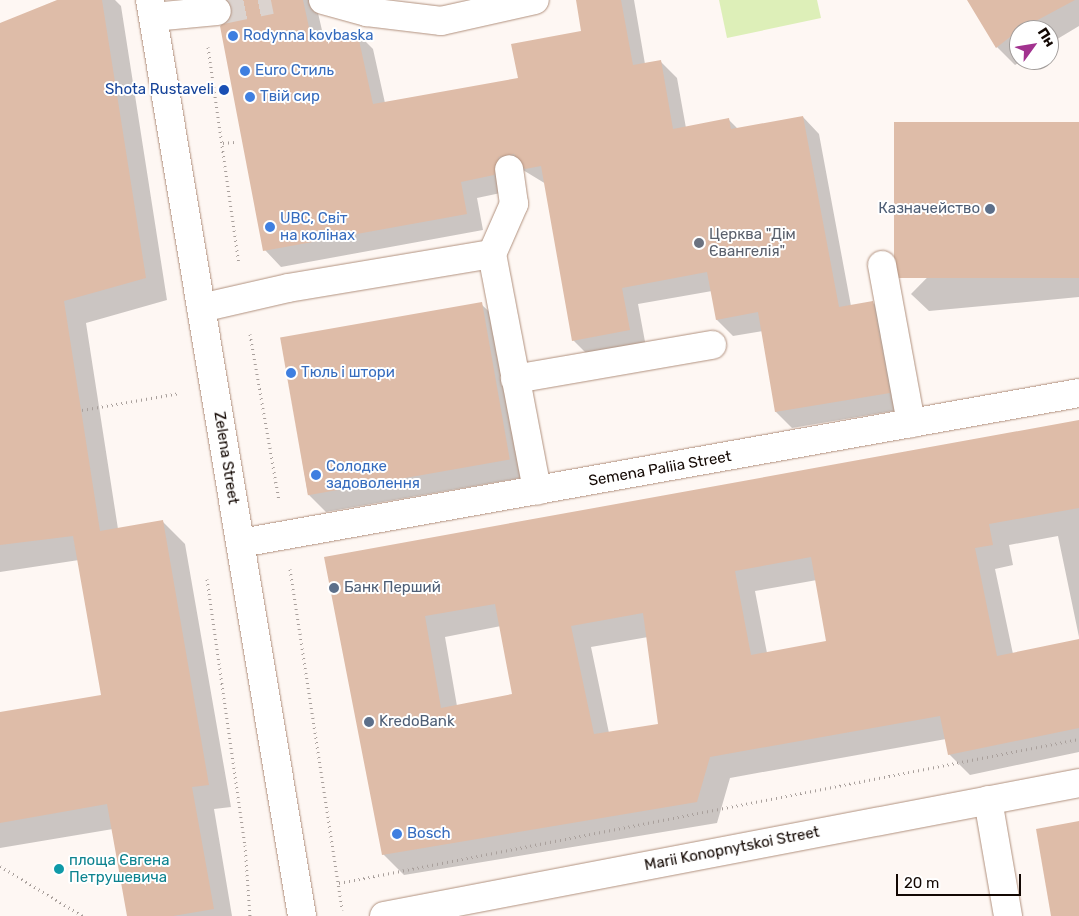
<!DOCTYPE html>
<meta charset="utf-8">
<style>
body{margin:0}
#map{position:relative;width:1079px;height:916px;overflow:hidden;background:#fef7f3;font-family:Rubik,sans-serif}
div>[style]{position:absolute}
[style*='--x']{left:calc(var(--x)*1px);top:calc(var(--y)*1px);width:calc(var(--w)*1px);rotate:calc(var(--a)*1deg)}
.green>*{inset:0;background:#ddefb8}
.shadow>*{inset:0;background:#0003}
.building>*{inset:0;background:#debca8;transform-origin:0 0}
.minor-tunnel>*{height:28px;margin-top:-14px;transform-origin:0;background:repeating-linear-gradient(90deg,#dbd3cf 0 28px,transparent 0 42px)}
.path>*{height:3px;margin-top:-1.5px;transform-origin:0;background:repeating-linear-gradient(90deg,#a9a09c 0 1px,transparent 0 5px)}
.roads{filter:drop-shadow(0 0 1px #b1917e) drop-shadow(0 0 1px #b1917e)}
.minor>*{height:28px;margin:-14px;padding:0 14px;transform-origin:14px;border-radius:14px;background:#fff}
.major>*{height:28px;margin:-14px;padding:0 14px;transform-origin:14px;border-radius:14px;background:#fff}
.dots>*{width:14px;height:14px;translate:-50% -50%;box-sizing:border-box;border:2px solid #fff;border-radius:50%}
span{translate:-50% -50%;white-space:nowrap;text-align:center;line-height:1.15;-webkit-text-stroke:4px #fff;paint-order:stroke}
.shop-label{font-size:15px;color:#366cbe}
.left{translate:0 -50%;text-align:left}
.transit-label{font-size:15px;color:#164399}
.right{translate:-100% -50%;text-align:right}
.service-label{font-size:15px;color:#4e5e75}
.worship-label{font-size:15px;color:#5b616d}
.street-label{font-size:15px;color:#130803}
.culture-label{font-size:15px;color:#0d838f}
.north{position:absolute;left:1009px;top:20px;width:50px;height:50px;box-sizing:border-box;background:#fff;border:1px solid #a19c9a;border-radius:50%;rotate:58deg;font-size:14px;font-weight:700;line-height:20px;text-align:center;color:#130803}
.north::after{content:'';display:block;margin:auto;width:18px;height:22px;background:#a2328f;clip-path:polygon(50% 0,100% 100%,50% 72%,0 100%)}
.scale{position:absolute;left:896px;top:874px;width:125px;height:22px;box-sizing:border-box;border:2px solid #130803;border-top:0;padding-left:6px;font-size:15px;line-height:18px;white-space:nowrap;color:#130803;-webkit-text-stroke:4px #fff;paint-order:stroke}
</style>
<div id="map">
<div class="green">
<i style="clip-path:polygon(719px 0,817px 0,821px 18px,727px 38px)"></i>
</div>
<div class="shadow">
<i style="clip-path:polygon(60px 0,115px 0,121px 6px,167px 300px,86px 323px,118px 529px,163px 522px,185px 544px,231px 807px,214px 809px,232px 916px,128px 916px,113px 829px,0 848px,0 713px,102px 696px,79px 560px,0 572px,0 24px)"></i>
<i style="clip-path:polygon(222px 0,315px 0,324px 39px,356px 32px,373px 49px,385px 103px,519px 79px,583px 32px,577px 0,634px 0,645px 64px,660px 61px,677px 78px,686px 128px,729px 120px,738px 129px,803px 117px,819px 134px,851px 306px,872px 302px,889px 319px,905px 409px,792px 428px,776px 412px,763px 331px,733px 336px,717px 320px,712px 291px,638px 304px,646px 347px,590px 357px,573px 340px,546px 184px,523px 170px,511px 179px,510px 191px,477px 198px,483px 230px,281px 267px,265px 250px,233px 12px)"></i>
<i style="clip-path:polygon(969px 0,1079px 0,1079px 26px,1049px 44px,1049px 30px,1019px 30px,1019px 60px,1023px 60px,1015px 65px,997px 47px)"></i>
<i style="clip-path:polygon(1079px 123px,1079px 297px,929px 311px,911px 294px)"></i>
<i style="clip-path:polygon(481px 304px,499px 321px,526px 477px,326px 512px,308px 494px,282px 338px)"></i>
<i style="clip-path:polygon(evenodd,1079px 421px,1079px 637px,1058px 536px,1009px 545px,1013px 565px,995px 569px,1013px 654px,1079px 640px,1079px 752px,970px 775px,949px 754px,946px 739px,730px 778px,717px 823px,404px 875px,383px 854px,325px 558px,1079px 421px,817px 580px,828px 642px,767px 653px,755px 591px,817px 580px,1079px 421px,501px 626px,514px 695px,457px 706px,445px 637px,501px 626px,1079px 421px,648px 637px,660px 725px,609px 733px,591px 647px,648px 637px)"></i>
</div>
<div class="building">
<i style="clip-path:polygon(57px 0,102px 0,146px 278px,64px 301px,100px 531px,163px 520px,209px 785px,192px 787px,214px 909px,173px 916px,127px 916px,107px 804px,0 823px,0 712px,101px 695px,73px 536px,0 545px,0 23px)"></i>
<i style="clip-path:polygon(227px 0,303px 0,312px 41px,357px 31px,373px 104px,518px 78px,511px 44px,581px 31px,576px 0,621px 0,633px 65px,661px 60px,673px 129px,729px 118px,731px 129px,803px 116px,839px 307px,873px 301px,890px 393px,775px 412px,758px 312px,716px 320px,707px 272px,622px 288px,630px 330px,572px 341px,541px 166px,525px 169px,514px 154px,499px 157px,494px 175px,461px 182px,467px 214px,263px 251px,220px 26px,231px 17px)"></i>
<i style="clip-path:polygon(967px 0,1075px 0,1019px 30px,996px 48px)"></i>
<i style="left:1079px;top:122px;width:156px;height:185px;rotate:90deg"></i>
<i style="left:482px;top:302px;width:160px;height:205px;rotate:80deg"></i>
<i style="clip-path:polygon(evenodd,1079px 420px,1079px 508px,989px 524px,993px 545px,975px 548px,997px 656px,1079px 639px,1079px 728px,948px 755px,940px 716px,710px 757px,697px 802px,382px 855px,324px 557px,1079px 420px,811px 557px,826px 641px,751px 655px,735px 571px,811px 557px,1079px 420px,495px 604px,512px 694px,441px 708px,425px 616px,495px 604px,1079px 420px,643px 613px,658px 724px,594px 734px,571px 626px,643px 613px)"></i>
<i style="clip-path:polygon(1079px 821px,1079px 916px,1051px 916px,1036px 829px)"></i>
</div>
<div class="minor-tunnel">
<i style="--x:217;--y:11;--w:55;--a:-11.5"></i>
</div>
<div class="path">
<i style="--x:208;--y:47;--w:219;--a:81.9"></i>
<i style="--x:214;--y:92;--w:10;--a:-11"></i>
<i style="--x:223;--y:143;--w:11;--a:-5"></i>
<i style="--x:250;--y:334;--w:169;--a:80.1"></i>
<i style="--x:82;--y:410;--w:98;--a:-9.9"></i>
<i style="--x:290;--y:569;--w:345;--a:81.3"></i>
<i style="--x:207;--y:579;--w:269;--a:81.9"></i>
<i style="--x:245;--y:845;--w:71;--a:86"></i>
<i style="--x:0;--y:866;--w:97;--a:31.1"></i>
<i style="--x:339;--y:883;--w:754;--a:-11.01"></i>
</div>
<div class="roads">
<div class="minor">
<i style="--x:323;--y:0;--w:46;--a:15.3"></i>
<i style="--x:367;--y:12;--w:75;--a:6.9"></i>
<i style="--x:441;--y:21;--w:96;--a:-12.6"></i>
<i style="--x:153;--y:17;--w:64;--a:-5.4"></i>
<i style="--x:492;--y:254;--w:241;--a:79.2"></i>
<i style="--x:882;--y:265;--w:161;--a:79.6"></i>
<i style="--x:201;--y:308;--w:89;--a:-12.9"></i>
<i style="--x:288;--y:288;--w:207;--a:-9.5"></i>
<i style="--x:492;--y:254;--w:55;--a:-66.3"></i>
<i style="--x:514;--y:204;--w:35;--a:-98"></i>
<i style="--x:515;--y:379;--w:200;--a:-9.8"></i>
<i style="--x:241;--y:543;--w:851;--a:-10.15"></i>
<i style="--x:988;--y:800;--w:118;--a:80.2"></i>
<i style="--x:384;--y:916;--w:708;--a:-10.83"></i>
</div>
<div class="major">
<i style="--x:150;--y:0;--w:929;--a:80.58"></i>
</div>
</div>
<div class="dots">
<i style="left:233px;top:36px;background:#3f7fe0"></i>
<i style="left:245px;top:71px;background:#3f7fe0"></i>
<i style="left:224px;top:90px;background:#1a4fb4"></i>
<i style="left:250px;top:97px;background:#3f7fe0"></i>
<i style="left:990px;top:209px;background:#5c6f8a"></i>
<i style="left:270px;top:227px;background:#3f7fe0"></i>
<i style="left:699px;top:243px;background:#6b7280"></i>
<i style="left:291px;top:373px;background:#3f7fe0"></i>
<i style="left:316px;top:475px;background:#3f7fe0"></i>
<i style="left:334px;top:588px;background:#5c6f8a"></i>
<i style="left:369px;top:722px;background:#5c6f8a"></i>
<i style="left:397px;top:834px;background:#3f7fe0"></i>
<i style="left:59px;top:869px;background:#0f9aa8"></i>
</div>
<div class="shop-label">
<span class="left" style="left:243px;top:36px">Rodynna kovbaska</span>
<span class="left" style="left:255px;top:71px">Euro Стиль</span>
<span class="left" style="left:260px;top:97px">Твій сир</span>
<span class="left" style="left:280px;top:227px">UBC, Світ<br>на колінах</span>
<span class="left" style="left:301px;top:373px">Тюль і штори</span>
<span class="left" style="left:326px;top:475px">Солодке<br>задоволення</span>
<span class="left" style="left:407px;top:834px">Bosch</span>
</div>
<div class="transit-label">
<span class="right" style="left:214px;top:90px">Shota Rustaveli</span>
</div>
<div class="service-label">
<span class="right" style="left:980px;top:209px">Казначейство</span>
<span class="left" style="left:344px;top:588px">Банк Перший</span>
<span class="left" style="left:379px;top:722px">KredoBank</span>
</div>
<div class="worship-label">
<span class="left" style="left:709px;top:243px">Церква "Дім<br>Євангелія"</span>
</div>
<div class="street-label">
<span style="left:226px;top:458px;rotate:81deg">Zelena Street</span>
<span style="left:660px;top:469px;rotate:-10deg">Semena Paliia Street</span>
<span style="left:732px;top:849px;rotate:-11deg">Marii Konopnytskoi Street</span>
</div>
<div class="culture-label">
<span class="left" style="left:69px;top:869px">площа Євгена<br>Петрушевича</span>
</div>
<div class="north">Пн</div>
<div class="scale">20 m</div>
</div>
